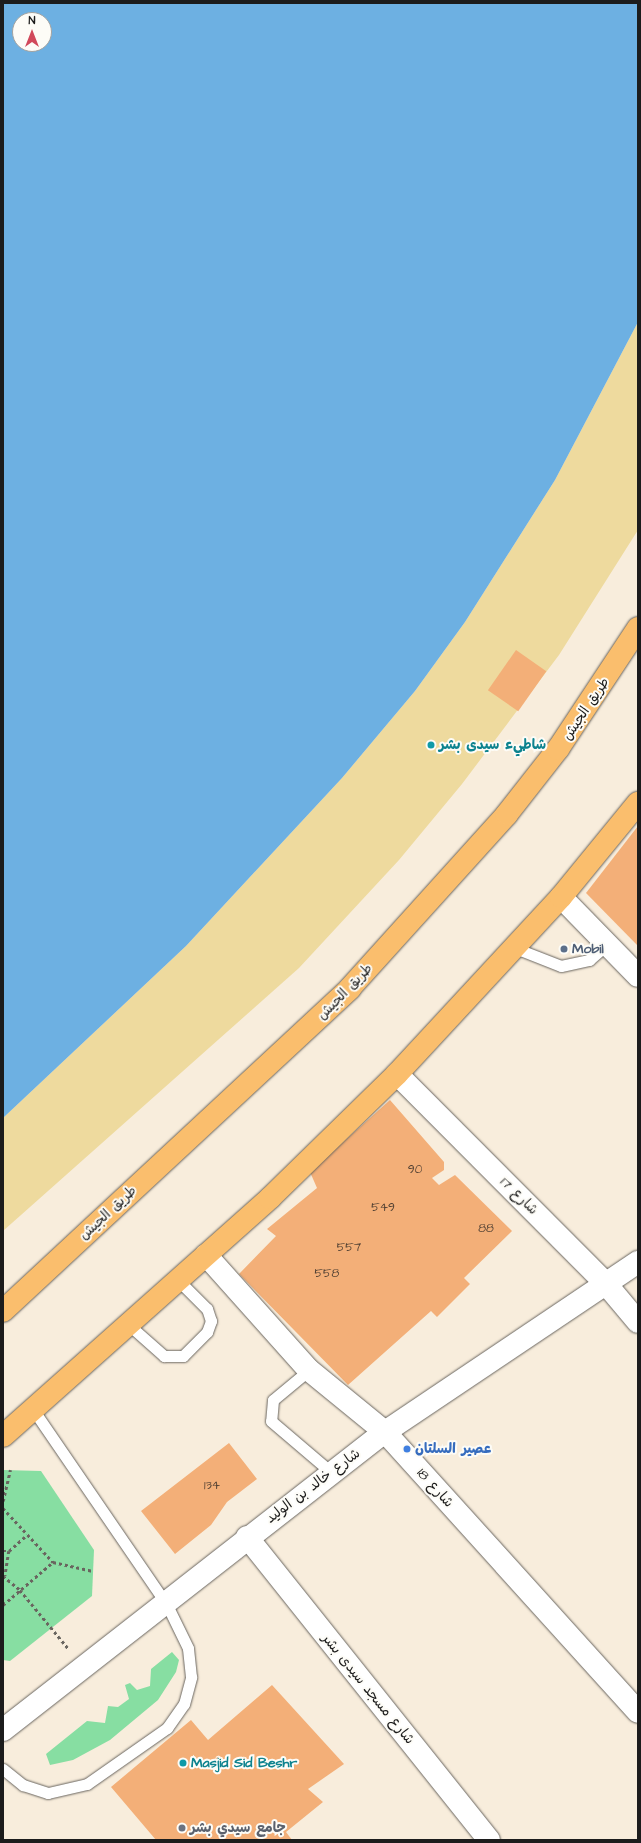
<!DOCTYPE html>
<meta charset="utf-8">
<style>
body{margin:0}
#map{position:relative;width:641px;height:1843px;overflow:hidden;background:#f8eddc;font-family:"Architects Daughter","Playpen Sans Arabic",sans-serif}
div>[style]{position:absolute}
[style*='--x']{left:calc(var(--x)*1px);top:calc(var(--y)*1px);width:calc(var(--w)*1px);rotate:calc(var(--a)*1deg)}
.green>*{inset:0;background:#87dea2}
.sand>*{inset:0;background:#eeda9e}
.water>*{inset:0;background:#6db0e2}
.building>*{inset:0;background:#f3af78;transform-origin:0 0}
.path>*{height:2.5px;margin-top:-1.25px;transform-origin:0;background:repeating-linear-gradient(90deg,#69655f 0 3px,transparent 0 6px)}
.roads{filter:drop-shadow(0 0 1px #69655f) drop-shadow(0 0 1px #69655f)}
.service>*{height:11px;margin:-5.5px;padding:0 5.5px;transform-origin:5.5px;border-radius:5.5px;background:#fff}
.minor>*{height:22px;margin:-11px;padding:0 11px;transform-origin:11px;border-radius:11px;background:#fff}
.tertiary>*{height:22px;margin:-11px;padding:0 11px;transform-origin:11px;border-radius:11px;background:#fff}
.trunk>*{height:22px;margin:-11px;padding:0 11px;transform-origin:11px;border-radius:11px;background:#fabe6d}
.dots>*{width:11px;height:11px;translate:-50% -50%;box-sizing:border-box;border:2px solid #fdfcf7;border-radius:50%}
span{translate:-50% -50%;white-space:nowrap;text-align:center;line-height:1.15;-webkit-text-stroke:4px #fdfcf7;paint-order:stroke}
.number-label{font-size:12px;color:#524133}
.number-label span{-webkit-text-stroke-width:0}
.street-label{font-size:14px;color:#1c1c1c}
.culture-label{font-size:14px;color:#0d838f;font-weight:700}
.left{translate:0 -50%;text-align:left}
.service-label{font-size:14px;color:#4e5e75;font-weight:700}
.shop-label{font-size:14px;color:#366cbe;font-weight:700}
.worship-label{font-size:14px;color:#5b616d;font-weight:700}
.frame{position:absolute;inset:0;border:4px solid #1c1c1c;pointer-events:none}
.north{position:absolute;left:12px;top:12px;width:40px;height:40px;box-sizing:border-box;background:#fdfcf7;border:1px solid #a3a29f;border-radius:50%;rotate:0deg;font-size:11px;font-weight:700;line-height:16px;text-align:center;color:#1c1c1c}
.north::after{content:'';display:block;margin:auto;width:14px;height:18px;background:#d1495b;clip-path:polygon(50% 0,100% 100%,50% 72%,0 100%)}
</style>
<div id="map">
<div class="green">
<i style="clip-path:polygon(3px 1470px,41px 1471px,94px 1550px,92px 1596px,10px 1661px,3px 1660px)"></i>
<i style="clip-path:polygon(172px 1652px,179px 1660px,176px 1672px,158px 1700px,110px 1740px,73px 1760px,50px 1765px,46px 1754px,87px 1721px,105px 1723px,108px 1706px,118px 1707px,129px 1699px,125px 1685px,130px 1683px,137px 1690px,150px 1686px,151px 1669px)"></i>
</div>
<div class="sand">
<i style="clip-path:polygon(638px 322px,638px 530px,559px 655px,462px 784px,399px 860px,299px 968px,3px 1231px,3px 1118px,186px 946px,342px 778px,415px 691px,465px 622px,555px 480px)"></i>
</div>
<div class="water">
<i style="clip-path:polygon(evenodd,3px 3px,638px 3px,638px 322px,555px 480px,465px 622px,415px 691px,342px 778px,186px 946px,3px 1118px,3px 3px,20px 20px,44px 20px,44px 44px,20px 44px,20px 20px)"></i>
</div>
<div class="building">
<i style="left:516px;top:650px;width:37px;height:49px;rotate:35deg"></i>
<i style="clip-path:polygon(638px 826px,638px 946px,586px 893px)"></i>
<i style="clip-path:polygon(390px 1100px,444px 1162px,444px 1170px,432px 1178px,439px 1185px,455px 1175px,512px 1231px,464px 1278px,470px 1284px,437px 1317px,431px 1311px,348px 1385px,239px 1274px,276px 1236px,267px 1229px,317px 1188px,310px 1172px)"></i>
<i style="clip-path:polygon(229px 1443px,257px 1479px,227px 1502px,211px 1525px,175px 1554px,141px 1511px)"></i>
<i style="clip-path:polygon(272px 1685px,344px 1764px,308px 1789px,323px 1802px,286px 1832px,292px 1840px,156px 1840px,111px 1787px,191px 1720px,208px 1740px)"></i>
</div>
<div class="path">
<i style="--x:3;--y:1501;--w:32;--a:-77"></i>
<i style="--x:3;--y:1508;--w:74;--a:47.2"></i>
<i style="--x:53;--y:1562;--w:41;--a:12.7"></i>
<i style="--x:3;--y:1551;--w:6;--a:0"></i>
<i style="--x:9;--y:1551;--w:25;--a:99"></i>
<i style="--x:9;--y:1551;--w:24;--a:-42"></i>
<i style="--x:3;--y:1576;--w:22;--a:39"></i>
<i style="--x:20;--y:1590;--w:75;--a:50.4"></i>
<i style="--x:3;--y:1605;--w:66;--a:-40.7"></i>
</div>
<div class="roads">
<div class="service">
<i style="--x:515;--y:948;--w:49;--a:21.4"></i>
<i style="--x:561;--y:966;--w:29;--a:-12"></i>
<i style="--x:589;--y:960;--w:23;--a:-41"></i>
<i style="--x:129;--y:1325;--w:47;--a:41.5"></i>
<i style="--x:164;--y:1356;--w:19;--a:0"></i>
<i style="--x:183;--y:1356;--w:34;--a:-45"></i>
<i style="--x:207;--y:1332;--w:12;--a:-70"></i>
<i style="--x:211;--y:1321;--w:13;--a:-108"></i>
<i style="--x:207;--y:1309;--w:41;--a:-135"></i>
<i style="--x:309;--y:1370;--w:47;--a:140.2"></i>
<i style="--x:273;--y:1400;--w:21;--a:95"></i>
<i style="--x:271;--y:1421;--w:79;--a:40.4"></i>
<i style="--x:3;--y:1769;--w:26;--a:39"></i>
<i style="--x:23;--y:1785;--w:26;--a:18"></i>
<i style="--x:48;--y:1793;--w:40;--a:-13"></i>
<i style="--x:87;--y:1784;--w:98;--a:-35"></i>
<i style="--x:167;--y:1728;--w:29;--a:-55"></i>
<i style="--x:184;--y:1704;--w:28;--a:-75"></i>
<i style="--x:191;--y:1677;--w:29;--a:-96"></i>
<i style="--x:188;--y:1648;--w:48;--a:-116"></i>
<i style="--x:167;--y:1605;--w:239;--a:-124.4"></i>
</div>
<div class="minor">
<i style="--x:561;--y:897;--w:110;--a:45.7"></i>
<i style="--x:397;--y:1074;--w:298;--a:45.1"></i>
<i style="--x:607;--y:1285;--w:48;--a:50"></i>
<i style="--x:206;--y:1255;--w:154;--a:48.2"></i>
<i style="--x:309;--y:1370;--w:98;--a:39.2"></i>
<i style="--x:385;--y:1432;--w:377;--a:47.9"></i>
</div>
<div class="tertiary">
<i style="--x:247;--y:1537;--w:388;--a:51.4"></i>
<i style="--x:3;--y:1730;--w:484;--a:-38"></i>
<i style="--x:385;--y:1432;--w:305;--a:-33.9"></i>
</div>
<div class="trunk">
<i style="--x:3;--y:1311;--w:474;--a:-42.9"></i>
<i style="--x:350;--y:988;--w:234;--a:-47.9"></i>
<i style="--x:507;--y:814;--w:83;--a:-51.9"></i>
<i style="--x:558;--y:749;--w:145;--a:-56.5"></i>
<i style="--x:3;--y:1436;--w:358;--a:-41.7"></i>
<i style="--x:270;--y:1198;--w:177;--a:-44.3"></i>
<i style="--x:397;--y:1074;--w:241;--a:-47.2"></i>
<i style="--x:561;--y:897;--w:122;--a:-50.7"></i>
</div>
</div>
<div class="dots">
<i style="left:431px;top:745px;background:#0f9aa8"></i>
<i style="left:564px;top:949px;background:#5c6f8a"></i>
<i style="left:407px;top:1449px;background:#3f7fe0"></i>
<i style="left:183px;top:1763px;background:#0f9aa8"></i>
<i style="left:182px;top:1828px;background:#6b7280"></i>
</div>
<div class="number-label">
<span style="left:415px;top:1170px">90</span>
<span style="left:383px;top:1208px">549</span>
<span style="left:486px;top:1229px">88</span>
<span style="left:349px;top:1248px">557</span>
<span style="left:327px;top:1274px">558</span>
<span style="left:212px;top:1486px">134</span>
</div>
<div class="street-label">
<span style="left:586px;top:709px;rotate:-56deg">طريق الجيش</span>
<span style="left:345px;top:992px;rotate:-46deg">طريق الجيش</span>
<span style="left:519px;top:1196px;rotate:45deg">شارع 17</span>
<span style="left:108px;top:1213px;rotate:-43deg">طريق الجيش</span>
<span style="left:313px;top:1486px;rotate:-37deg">شارع خالد بن الوليد</span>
<span style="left:435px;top:1488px;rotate:48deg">شارع 18</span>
<span style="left:368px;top:1689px;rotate:51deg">شارع مسجد سيدى بشر</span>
</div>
<div class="culture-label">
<span class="left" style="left:439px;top:745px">شاطيء سيدى بشر</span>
<span class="left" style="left:191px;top:1763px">Masjid Sid Beshr</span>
</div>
<div class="service-label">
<span class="left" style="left:572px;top:949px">Mobil</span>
</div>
<div class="shop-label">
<span class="left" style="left:415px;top:1449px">عصير السلتان</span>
</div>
<div class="worship-label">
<span class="left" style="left:190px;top:1828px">جامع سيدي بشر</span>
</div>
<div class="frame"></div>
<div class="north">N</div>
</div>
